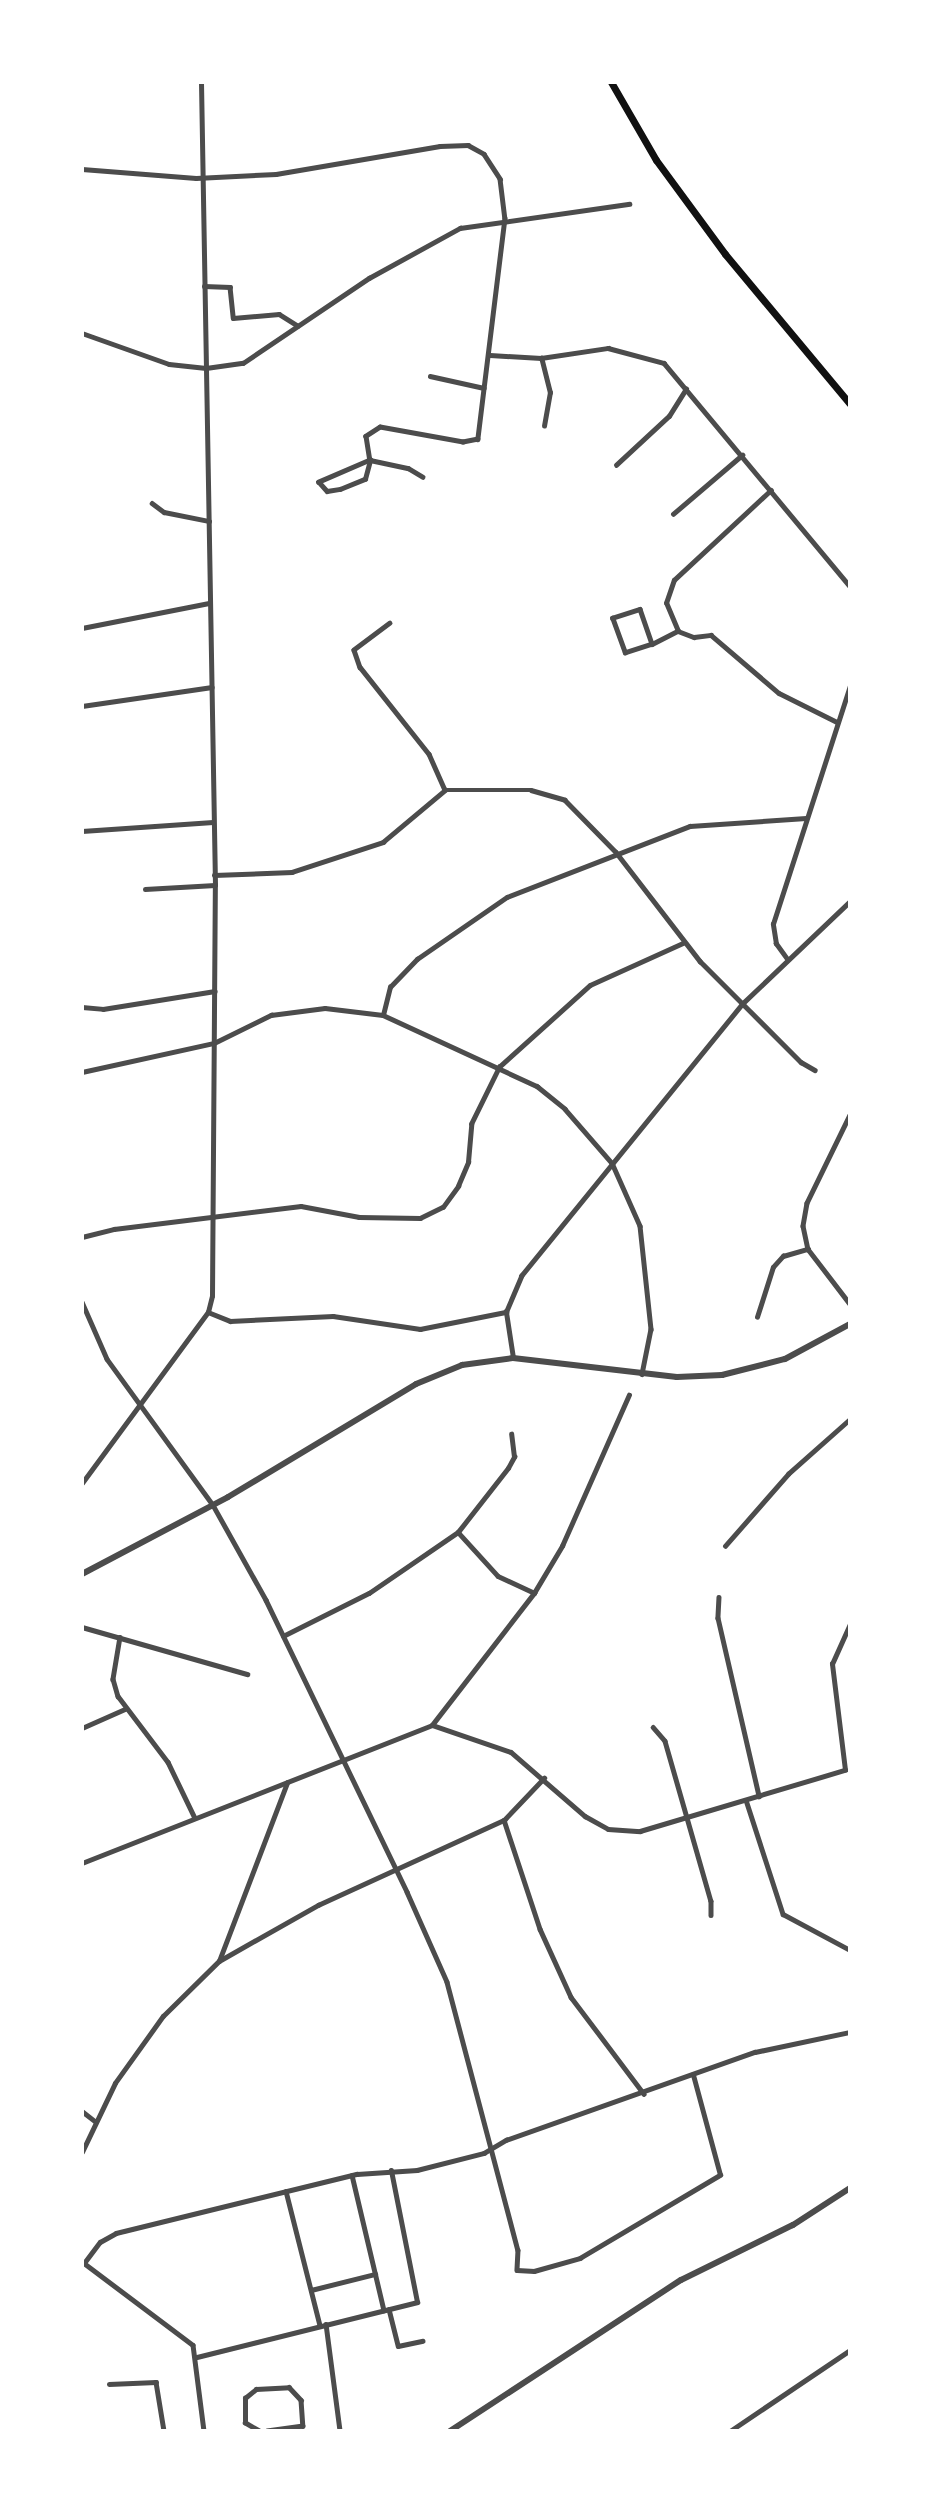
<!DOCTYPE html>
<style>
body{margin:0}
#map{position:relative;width:932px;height:2513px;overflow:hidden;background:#fff;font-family:Cabin,sans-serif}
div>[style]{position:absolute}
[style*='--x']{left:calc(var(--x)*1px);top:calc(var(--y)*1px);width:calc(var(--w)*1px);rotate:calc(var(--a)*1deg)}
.minor>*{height:4.5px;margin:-2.25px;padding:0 2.25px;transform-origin:2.25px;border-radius:2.25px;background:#4c4c4c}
.tertiary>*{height:6px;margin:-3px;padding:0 3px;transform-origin:3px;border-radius:3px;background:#4c4c4c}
.secondary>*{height:7px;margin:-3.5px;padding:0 3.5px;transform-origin:3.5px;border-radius:3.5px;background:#111}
span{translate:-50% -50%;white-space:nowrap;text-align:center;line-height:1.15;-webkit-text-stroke:7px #fff;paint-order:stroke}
.frame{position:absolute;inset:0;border:84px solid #fff;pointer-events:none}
</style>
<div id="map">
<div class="minor">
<i style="--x:82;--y:169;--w:114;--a:4.5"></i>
<i style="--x:196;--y:178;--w:80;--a:-2.9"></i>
<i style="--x:276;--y:174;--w:166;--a:-9.7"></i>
<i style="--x:440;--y:146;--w:28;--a:-2"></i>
<i style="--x:468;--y:145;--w:18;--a:29"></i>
<i style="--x:484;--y:154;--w:30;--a:57"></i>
<i style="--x:500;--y:179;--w:39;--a:83"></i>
<i style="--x:505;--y:218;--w:223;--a:97"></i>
<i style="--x:478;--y:439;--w:15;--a:169"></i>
<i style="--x:463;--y:442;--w:84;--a:-169.8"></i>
<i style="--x:380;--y:427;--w:17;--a:147"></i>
<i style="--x:366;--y:436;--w:24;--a:81"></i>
<i style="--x:370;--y:460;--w:56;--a:156.7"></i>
<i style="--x:319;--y:482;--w:12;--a:48"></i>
<i style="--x:327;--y:491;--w:13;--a:-9"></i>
<i style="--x:340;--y:489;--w:27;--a:-22"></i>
<i style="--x:365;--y:479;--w:20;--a:-75"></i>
<i style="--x:370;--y:460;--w:39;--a:12"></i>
<i style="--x:408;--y:468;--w:17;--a:31"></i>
<i style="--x:204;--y:286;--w:26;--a:2"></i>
<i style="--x:230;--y:287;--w:31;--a:84"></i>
<i style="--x:233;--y:318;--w:46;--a:-5"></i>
<i style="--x:279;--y:314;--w:22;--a:32"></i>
<i style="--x:82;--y:333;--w:92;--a:19.6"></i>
<i style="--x:169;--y:364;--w:37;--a:6"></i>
<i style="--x:206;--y:368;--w:37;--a:-8"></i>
<i style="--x:243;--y:363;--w:152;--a:-34"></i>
<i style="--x:369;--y:278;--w:104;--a:-28.8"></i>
<i style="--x:460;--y:228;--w:171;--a:-8.1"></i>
<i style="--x:490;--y:355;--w:51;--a:3.4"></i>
<i style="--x:430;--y:376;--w:55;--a:12.5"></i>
<i style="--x:544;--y:426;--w:34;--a:-80"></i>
<i style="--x:550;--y:393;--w:36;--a:-104"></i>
<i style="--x:541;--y:358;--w:68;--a:-8.5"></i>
<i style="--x:608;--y:348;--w:58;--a:15"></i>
<i style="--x:664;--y:363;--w:290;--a:50.2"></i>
<i style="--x:616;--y:465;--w:72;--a:-42.8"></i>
<i style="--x:669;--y:416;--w:32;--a:-58"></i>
<i style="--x:152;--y:503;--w:15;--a:37"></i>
<i style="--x:164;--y:512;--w:46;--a:11.3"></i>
<i style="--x:673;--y:514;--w:91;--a:-40.5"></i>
<i style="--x:390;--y:623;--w:45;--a:143.1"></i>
<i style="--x:354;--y:650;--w:18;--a:71"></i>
<i style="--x:360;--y:667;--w:111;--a:51.6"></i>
<i style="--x:429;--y:754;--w:39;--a:66"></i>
<i style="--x:82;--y:628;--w:129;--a:-11.1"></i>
<i style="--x:678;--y:631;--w:17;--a:21"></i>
<i style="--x:694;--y:637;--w:17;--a:-7"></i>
<i style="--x:711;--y:635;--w:89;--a:40.5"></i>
<i style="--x:779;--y:693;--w:65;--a:26.6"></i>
<i style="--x:652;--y:644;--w:28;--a:162"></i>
<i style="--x:625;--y:653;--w:37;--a:-110"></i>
<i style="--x:612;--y:618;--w:29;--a:-18"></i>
<i style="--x:640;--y:609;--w:37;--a:71"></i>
<i style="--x:652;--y:644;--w:29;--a:-27"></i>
<i style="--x:678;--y:631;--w:30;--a:-113"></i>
<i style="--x:666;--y:603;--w:24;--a:-71"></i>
<i style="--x:674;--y:580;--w:132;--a:-42.9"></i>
<i style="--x:82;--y:706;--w:131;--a:-8.3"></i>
<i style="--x:82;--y:831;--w:131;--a:-3.9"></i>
<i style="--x:214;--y:875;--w:78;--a:-2.2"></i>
<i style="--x:292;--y:872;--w:96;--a:-18.2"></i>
<i style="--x:383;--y:842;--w:81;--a:-40"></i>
<i style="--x:445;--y:790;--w:86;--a:0"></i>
<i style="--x:531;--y:790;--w:35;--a:16"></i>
<i style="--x:565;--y:800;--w:73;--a:45.6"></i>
<i style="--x:616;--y:852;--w:138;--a:52.4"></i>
<i style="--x:700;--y:961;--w:143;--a:45"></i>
<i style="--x:801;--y:1062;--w:16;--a:30"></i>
<i style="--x:145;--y:889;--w:70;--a:-3.3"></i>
<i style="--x:787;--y:959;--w:19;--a:-126"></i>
<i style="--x:776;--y:944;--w:20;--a:-99"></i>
<i style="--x:773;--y:924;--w:251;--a:-72.1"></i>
<i style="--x:82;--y:1007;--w:21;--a:5"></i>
<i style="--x:103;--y:1009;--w:113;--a:-9.1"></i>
<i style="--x:383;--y:1015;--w:29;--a:-76"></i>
<i style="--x:390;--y:987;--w:39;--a:-46"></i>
<i style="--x:417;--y:959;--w:109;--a:-34.6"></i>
<i style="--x:507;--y:897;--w:196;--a:-21.2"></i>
<i style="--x:690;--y:826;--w:116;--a:-3.9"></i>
<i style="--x:82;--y:1072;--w:135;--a:-12.4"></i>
<i style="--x:214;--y:1043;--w:64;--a:-26.2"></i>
<i style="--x:271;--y:1015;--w:54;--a:-7.4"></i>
<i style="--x:325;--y:1008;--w:58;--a:6.9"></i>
<i style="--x:383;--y:1015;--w:170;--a:24.8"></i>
<i style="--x:537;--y:1086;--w:36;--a:39"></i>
<i style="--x:565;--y:1109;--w:72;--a:49"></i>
<i style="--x:612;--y:1163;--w:69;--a:66"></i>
<i style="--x:640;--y:1226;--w:104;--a:83.9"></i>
<i style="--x:651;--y:1329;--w:46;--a:101.3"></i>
<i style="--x:850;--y:1115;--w:98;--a:116"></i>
<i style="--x:807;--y:1203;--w:23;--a:100"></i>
<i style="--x:803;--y:1226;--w:24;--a:78"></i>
<i style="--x:808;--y:1249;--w:69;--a:52.6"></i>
<i style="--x:82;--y:1237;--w:33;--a:-14"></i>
<i style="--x:114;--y:1229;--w:188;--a:-7"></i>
<i style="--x:301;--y:1206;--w:59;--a:10.7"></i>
<i style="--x:359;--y:1217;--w:61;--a:0.9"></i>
<i style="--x:420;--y:1218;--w:25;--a:-26"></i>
<i style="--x:443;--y:1207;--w:26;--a:-54"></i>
<i style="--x:458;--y:1186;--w:26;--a:-67"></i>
<i style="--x:468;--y:1162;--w:38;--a:-85"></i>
<i style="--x:471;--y:1124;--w:64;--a:-63.8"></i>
<i style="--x:499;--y:1067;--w:122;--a:-42"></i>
<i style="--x:590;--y:985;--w:102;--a:-24.3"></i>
<i style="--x:82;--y:1302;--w:62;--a:66.3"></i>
<i style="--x:107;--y:1359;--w:180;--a:54"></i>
<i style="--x:213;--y:1505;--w:109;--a:60.8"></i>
<i style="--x:266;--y:1600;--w:324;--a:64.2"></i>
<i style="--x:407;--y:1892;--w:98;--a:66"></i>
<i style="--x:447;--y:1982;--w:277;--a:75.2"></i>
<i style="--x:518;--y:2250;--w:20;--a:93"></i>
<i style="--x:517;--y:2270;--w:17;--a:3"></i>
<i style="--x:534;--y:2271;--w:48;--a:-15.8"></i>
<i style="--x:580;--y:2258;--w:163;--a:-30.7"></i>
<i style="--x:720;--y:2175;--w:104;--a:-105.1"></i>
<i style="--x:208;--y:1312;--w:24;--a:22"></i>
<i style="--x:230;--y:1321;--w:103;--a:-2.8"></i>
<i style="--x:333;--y:1316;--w:88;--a:8.5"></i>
<i style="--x:420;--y:1329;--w:88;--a:-11.2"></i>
<i style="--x:757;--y:1317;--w:52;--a:-72.3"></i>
<i style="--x:773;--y:1267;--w:15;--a:-48"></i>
<i style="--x:783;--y:1256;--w:26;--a:-16"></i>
<i style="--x:513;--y:1358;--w:47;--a:-98.7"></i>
<i style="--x:506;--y:1312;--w:39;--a:-67"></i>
<i style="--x:521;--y:1276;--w:350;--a:-50.9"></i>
<i style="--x:742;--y:1004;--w:149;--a:-43.6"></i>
<i style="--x:82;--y:1483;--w:212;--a:-53.6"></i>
<i style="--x:208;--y:1312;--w:16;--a:-76"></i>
<i style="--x:212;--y:1296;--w:411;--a:-89.6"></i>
<i style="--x:215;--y:885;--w:803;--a:-91"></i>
<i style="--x:458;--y:1532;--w:59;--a:47.7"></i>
<i style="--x:498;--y:1576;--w:40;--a:25"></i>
<i style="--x:725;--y:1546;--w:96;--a:-48.8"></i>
<i style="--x:788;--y:1474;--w:83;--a:-41.6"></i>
<i style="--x:719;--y:1597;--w:21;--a:93"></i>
<i style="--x:718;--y:1618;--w:183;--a:77"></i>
<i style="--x:82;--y:1627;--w:172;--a:15.9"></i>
<i style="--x:283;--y:1636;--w:96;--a:-26.6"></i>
<i style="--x:369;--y:1593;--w:108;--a:-34.4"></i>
<i style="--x:458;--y:1532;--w:81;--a:-52"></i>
<i style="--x:508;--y:1468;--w:13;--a:-61"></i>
<i style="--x:514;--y:1457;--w:23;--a:-97"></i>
<i style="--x:120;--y:1637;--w:43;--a:99.5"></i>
<i style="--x:113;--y:1679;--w:18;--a:74"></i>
<i style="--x:118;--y:1696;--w:83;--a:52.9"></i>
<i style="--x:168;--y:1762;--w:60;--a:64.3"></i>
<i style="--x:432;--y:1725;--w:167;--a:-52.3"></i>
<i style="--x:534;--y:1593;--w:55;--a:-59.2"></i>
<i style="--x:562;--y:1546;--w:165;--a:-66.1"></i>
<i style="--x:653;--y:1727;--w:18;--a:49"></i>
<i style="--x:665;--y:1741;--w:166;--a:74"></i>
<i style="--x:711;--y:1901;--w:14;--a:90"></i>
<i style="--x:82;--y:1728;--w:47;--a:-23.8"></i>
<i style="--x:746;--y:1800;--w:120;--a:72"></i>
<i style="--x:783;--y:1914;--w:76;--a:28.2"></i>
<i style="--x:504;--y:1820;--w:115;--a:71.7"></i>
<i style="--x:540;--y:1929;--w:75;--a:65.5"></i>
<i style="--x:571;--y:1997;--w:121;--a:53"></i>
<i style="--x:82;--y:1863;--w:376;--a:-21.5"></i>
<i style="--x:432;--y:1725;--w:83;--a:18.9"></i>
<i style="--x:511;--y:1752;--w:98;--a:40.9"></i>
<i style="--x:585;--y:1816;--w:26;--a:29"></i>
<i style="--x:608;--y:1829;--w:32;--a:4"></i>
<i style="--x:640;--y:1831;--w:214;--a:-16.6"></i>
<i style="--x:845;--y:1770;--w:107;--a:-97"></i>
<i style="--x:832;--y:1664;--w:44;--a:-65.8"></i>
<i style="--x:219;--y:1961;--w:114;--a:-29.5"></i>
<i style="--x:318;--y:1905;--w:205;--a:-24.6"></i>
<i style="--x:504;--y:1820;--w:58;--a:-46.4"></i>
<i style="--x:82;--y:2111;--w:16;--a:38"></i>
<i style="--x:82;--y:2152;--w:76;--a:-64.4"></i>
<i style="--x:115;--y:2083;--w:82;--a:-54.4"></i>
<i style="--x:163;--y:2016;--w:78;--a:-44.5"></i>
<i style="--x:219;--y:1961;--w:191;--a:-69.1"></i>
<i style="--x:352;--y:2175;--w:139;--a:76.7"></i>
<i style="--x:286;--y:2191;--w:138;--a:75.8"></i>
<i style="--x:84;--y:2263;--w:26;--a:-53"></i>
<i style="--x:100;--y:2242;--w:18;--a:-29"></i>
<i style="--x:116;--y:2233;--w:248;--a:-13.8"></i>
<i style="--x:357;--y:2174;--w:60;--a:-3.8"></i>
<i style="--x:417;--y:2170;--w:69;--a:-14.2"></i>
<i style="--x:484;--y:2153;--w:26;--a:-31"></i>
<i style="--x:506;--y:2140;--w:264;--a:-19.5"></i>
<i style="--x:755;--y:2052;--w:97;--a:-11.9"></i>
<i style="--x:84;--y:2263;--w:136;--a:37"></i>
<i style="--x:193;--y:2345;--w:87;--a:82.7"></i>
<i style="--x:311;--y:2290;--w:66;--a:-14"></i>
<i style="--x:389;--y:2309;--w:38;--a:76"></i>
<i style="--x:398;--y:2346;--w:25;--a:-12"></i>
<i style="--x:326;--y:2324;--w:108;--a:82.5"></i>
<i style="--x:197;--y:2357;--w:227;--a:-14"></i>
<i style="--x:417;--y:2302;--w:134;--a:-101.2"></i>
<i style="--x:109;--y:2384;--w:47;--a:-2.4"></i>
<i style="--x:156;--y:2382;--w:50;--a:80.7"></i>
<i style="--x:259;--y:2431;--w:16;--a:-150"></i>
<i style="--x:245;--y:2423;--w:25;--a:-90"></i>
<i style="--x:245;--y:2398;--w:14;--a:-39"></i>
<i style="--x:256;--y:2389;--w:33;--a:-3"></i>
<i style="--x:289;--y:2387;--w:18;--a:47"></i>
<i style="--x:301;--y:2400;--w:26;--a:86"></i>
<i style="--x:303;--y:2426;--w:36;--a:172"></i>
<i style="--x:730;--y:2431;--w:145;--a:-34"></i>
</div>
<div class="tertiary">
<i style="--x:82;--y:1574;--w:165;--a:-27.8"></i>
<i style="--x:228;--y:1497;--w:219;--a:-31"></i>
<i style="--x:416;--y:1384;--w:50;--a:-22.4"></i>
<i style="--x:462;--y:1365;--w:51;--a:-7.8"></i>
<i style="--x:513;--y:1358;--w:165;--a:6.6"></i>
<i style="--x:677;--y:1377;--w:45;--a:-2.5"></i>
<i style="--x:722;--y:1375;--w:65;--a:-14.3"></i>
<i style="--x:785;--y:1359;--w:74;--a:-28.3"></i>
<i style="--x:450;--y:2431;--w:276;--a:-33.2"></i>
<i style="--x:681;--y:2280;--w:125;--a:-26.2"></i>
<i style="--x:793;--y:2225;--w:68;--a:-33"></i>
</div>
<div class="secondary">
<i style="--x:611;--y:82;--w:90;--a:60"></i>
<i style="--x:656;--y:160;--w:117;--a:53.7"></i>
<i style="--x:725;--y:254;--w:195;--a:50.2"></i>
</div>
<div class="frame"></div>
</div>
